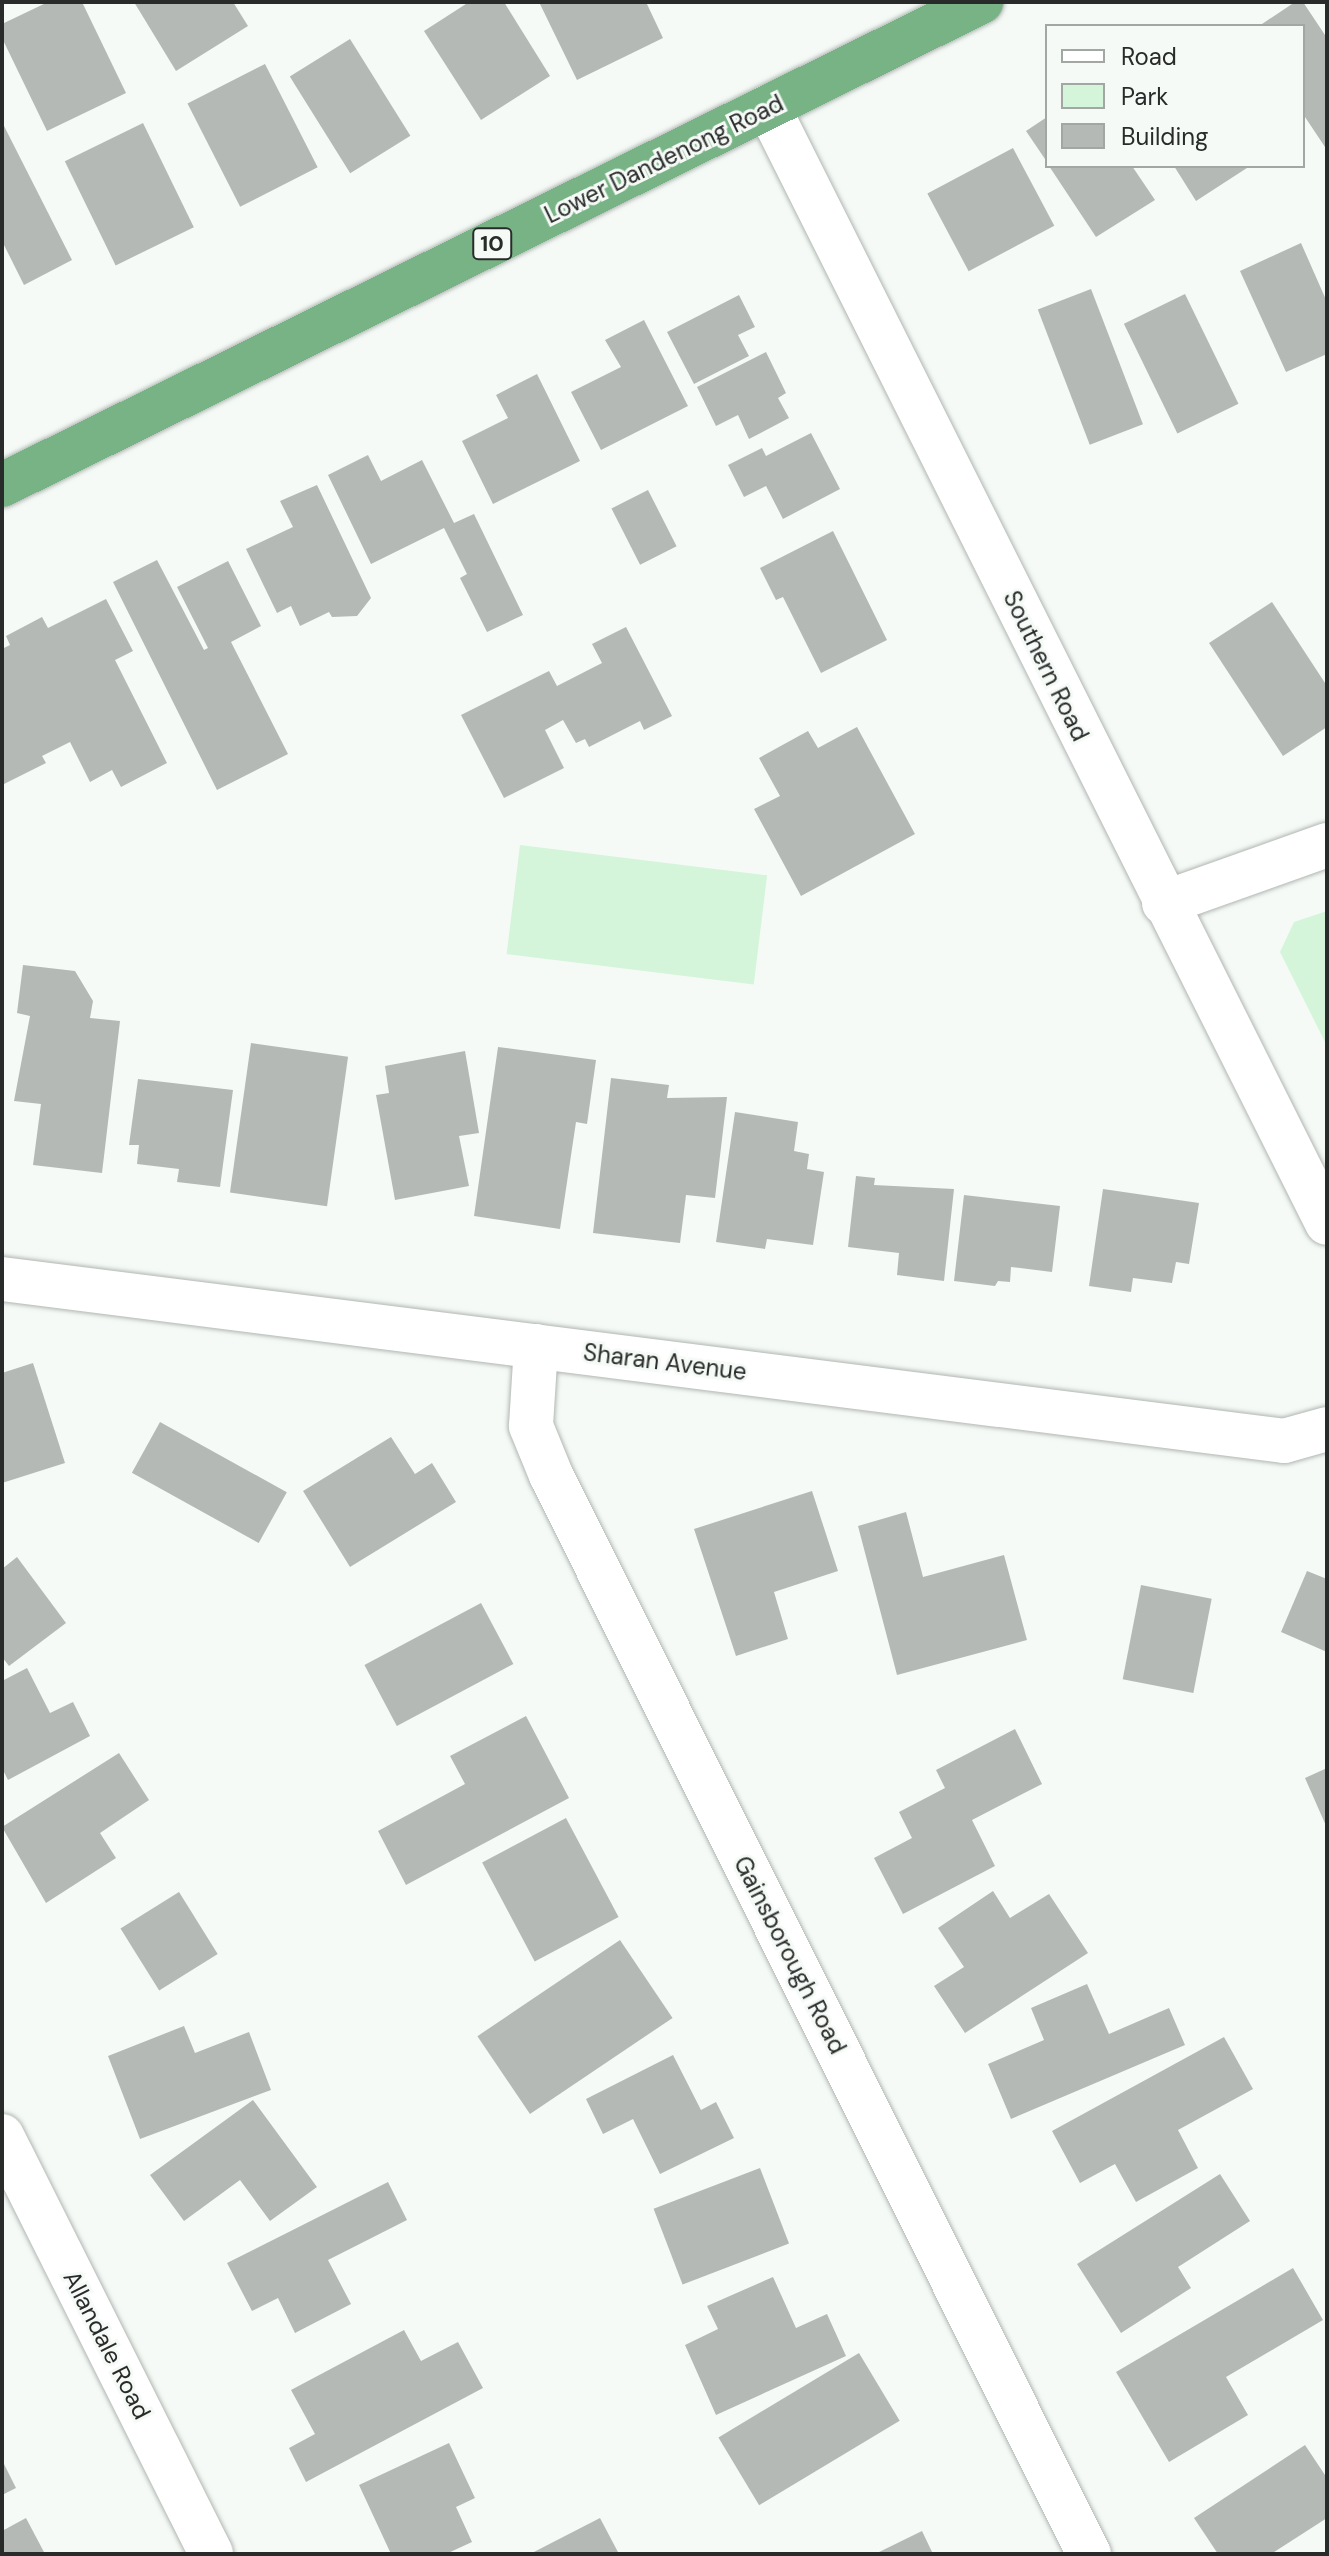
<!DOCTYPE html>
<style>
body{margin:0}
#map{position:relative;width:1329px;height:2556px;overflow:hidden;background:#f5faf6;font-family:"DM Sans",sans-serif}
div>[style]{position:absolute}
[style*='--x']{left:calc(var(--x)*1px);top:calc(var(--y)*1px);width:calc(var(--w)*1px);rotate:calc(var(--a)*1deg)}
.green>*{inset:0;background:#d4f5d9;transform-origin:0 0}
.building>*{inset:0;background:#b5b9b5;transform-origin:0 0}
.roads{filter:drop-shadow(0 0 2px #b1b6b2) drop-shadow(0 0 2px #b1b6b2)}
.minor>*{height:44px;margin:-22px;padding:0 22px;transform-origin:22px;border-radius:22px;background:#fff}
.trunk>*{height:44px;margin:-22px;padding:0 22px;transform-origin:22px;border-radius:22px;background:#78b386}
span{translate:-50% -50%;white-space:nowrap;text-align:center;line-height:1.15;-webkit-text-stroke:6px #f5faf6;paint-order:stroke}
.shield-label span{padding:2px 6px;background:#f5faf6;border:2px solid;border-radius:6px;-webkit-text-stroke-width:0}
.shield-label{font-size:22px;color:#292b2a;font-weight:700}
.street-label{font-size:24px;color:#292b2a}
.frame{position:absolute;inset:0;border:4px solid #292b2a;pointer-events:none}
.legend{position:absolute;left:1045px;top:24px;width:260px;height:144px;box-sizing:border-box;background:#f5faf6;border:2px solid #a3a7a4;margin:0;padding:10px 14px;list-style:none;font-size:24px;color:#292b2a}
.legend li{display:flex;align-items:center;gap:16px;height:40px}
.legend b{width:40px;border:2px solid #a3a7a4}
</style>
<div id="map">
<div class="green">
<i style="left:520px;top:845px;width:249px;height:110px;rotate:7deg"></i>
<i style="clip-path:polygon(1327px 911px,1327px 1046px,1280px 952px,1294px 922px)"></i>
</div>
<div class="building">
<i style="clip-path:polygon(48px 2px,82px 2px,126px 93px,47px 131px,2px 38px,2px 24px)"></i>
<i style="clip-path:polygon(134px 2px,233px 2px,248px 26px,176px 71px)"></i>
<i style="clip-path:polygon(469px 2px,504px 2px,550px 76px,481px 120px,424px 31px)"></i>
<i style="clip-path:polygon(539px 2px,646px 2px,663px 38px,577px 80px)"></i>
<i style="clip-path:polygon(1295px 2px,1303px 2px,1327px 38px,1327px 150px,1303px 114px,1303px 26px,1259px 26px)"></i>
<i style="left:350px;top:39px;width:114px;height:71px;rotate:58deg"></i>
<i style="left:265px;top:64px;width:116px;height:87px;rotate:63deg"></i>
<i style="clip-path:polygon(1047px 117px,1047px 162px,1026px 131px)"></i>
<i style="clip-path:polygon(2px 122px,72px 260px,24px 285px,2px 241px)"></i>
<i style="left:143px;top:123px;width:116px;height:87px;rotate:64deg"></i>
<i style="left:1013px;top:148px;width:88px;height:97px;rotate:62deg"></i>
<i style="clip-path:polygon(1049px 166px,1132px 166px,1155px 200px,1096px 237px)"></i>
<i style="clip-path:polygon(1174px 166px,1250px 166px,1196px 201px)"></i>
<i style="clip-path:polygon(1301px 243px,1327px 302px,1327px 354px,1286px 372px,1240px 271px)"></i>
<i style="left:1091px;top:289px;width:145px;height:57px;rotate:69deg"></i>
<i style="left:1185px;top:294px;width:122px;height:68px;rotate:64deg"></i>
<i style="clip-path:polygon(739px 295px,755px 327px,738px 335px,749px 356px,694px 384px,667px 332px)"></i>
<i style="clip-path:polygon(644px 320px,688px 406px,601px 450px,571px 392px,621px 367px,605px 340px)"></i>
<i style="clip-path:polygon(766px 352px,786px 393px,778px 398px,789px 418px,749px 439px,738px 415px,716px 426px,697px 387px)"></i>
<i style="clip-path:polygon(537px 374px,580px 461px,493px 504px,462px 441px,508px 418px,496px 395px)"></i>
<i style="clip-path:polygon(811px 433px,840px 489px,783px 519px,766px 486px,744px 497px,728px 465px,762px 448px,766px 456px)"></i>
<i style="clip-path:polygon(368px 455px,381px 481px,422px 460px,454px 523px,474px 514px,523px 615px,487px 632px,460px 578px,467px 574px,444px 528px,371px 564px,328px 475px)"></i>
<i style="clip-path:polygon(317px 485px,371px 598px,357px 616px,332px 617px,329px 612px,300px 626px,291px 606px,277px 613px,246px 549px,293px 527px,280px 501px)"></i>
<i style="left:648px;top:490px;width:63px;height:41px;rotate:63deg"></i>
<i style="clip-path:polygon(833px 531px,887px 640px,821px 673px,783px 597px,776px 600px,760px 568px)"></i>
<i style="clip-path:polygon(157px 560px,204px 650px,208px 648px,177px 587px,228px 561px,261px 626px,231px 642px,288px 754px,217px 790px,113px 582px)"></i>
<i style="clip-path:polygon(106px 599px,133px 651px,115px 660px,167px 763px,121px 787px,112px 770px,90px 782px,70px 742px,42px 756px,46px 763px,2px 785px,2px 649px,10px 645px,6px 636px,42px 617px,48px 628px)"></i>
<i style="clip-path:polygon(1272px 602px,1327px 686px,1327px 727px,1283px 756px,1209px 643px)"></i>
<i style="clip-path:polygon(626px 627px,672px 716px,644px 730px,640px 721px,589px 747px,585px 739px,576px 743px,563px 720px,545px 730px,564px 768px,504px 798px,461px 715px,549px 671px,557px 686px,602px 663px,592px 644px)"></i>
<i style="clip-path:polygon(857px 727px,915px 834px,801px 896px,754px 809px,780px 796px,759px 758px,808px 731px,818px 748px)"></i>
<i style="clip-path:polygon(23px 965px,75px 971px,93px 1001px,90px 1018px,120px 1021px,102px 1173px,33px 1165px,41px 1104px,14px 1101px,30px 1016px,17px 1013px)"></i>
<i style="left:251px;top:1043px;width:98px;height:151px;rotate:8deg"></i>
<i style="clip-path:polygon(498px 1047px,596px 1060px,587px 1124px,576px 1122px,560px 1229px,474px 1216px)"></i>
<i style="clip-path:polygon(465px 1051px,479px 1133px,459px 1136px,469px 1186px,395px 1200px,376px 1095px,389px 1093px,385px 1066px)"></i>
<i style="clip-path:polygon(611px 1078px,669px 1085px,667px 1098px,727px 1097px,715px 1198px,686px 1195px,680px 1243px,593px 1233px)"></i>
<i style="clip-path:polygon(138px 1079px,233px 1090px,220px 1187px,177px 1182px,179px 1169px,137px 1164px,139px 1145px,129px 1145px)"></i>
<i style="clip-path:polygon(735px 1112px,798px 1122px,794px 1151px,809px 1154px,807px 1169px,824px 1172px,813px 1245px,767px 1239px,765px 1249px,716px 1242px)"></i>
<i style="clip-path:polygon(856px 1176px,875px 1178px,874px 1185px,954px 1189px,944px 1281px,897px 1275px,899px 1253px,848px 1247px)"></i>
<i style="clip-path:polygon(1103px 1189px,1199px 1203px,1189px 1264px,1176px 1262px,1172px 1283px,1133px 1278px,1131px 1292px,1089px 1286px)"></i>
<i style="clip-path:polygon(964px 1195px,1060px 1206px,1052px 1272px,1011px 1267px,1010px 1282px,998px 1281px,995px 1286px,954px 1281px)"></i>
<i style="clip-path:polygon(33px 1363px,65px 1463px,2px 1483px,2px 1373px)"></i>
<i style="left:160px;top:1422px;width:145px;height:58px;rotate:29deg"></i>
<i style="clip-path:polygon(391px 1437px,415px 1474px,432px 1463px,456px 1502px,350px 1567px,303px 1491px)"></i>
<i style="clip-path:polygon(812px 1491px,838px 1571px,774px 1592px,788px 1639px,736px 1656px,694px 1529px)"></i>
<i style="clip-path:polygon(906px 1512px,923px 1577px,1004px 1555px,1027px 1640px,897px 1675px,858px 1526px)"></i>
<i style="clip-path:polygon(17px 1557px,66px 1623px,9px 1666px,2px 1657px,2px 1569px)"></i>
<i style="clip-path:polygon(1307px 1571px,1327px 1579px,1327px 1652px,1281px 1632px)"></i>
<i style="left:1141px;top:1585px;width:72px;height:96px;rotate:11deg"></i>
<i style="left:481px;top:1603px;width:69px;height:132px;rotate:62deg"></i>
<i style="clip-path:polygon(27px 1668px,50px 1713px,73px 1702px,90px 1736px,8px 1780px,2px 1768px,2px 1681px)"></i>
<i style="clip-path:polygon(526px 1716px,569px 1798px,406px 1885px,378px 1831px,465px 1784px,450px 1756px)"></i>
<i style="clip-path:polygon(1015px 1729px,1042px 1784px,972px 1820px,995px 1866px,903px 1914px,874px 1858px,912px 1838px,899px 1812px,945px 1788px,936px 1770px)"></i>
<i style="clip-path:polygon(119px 1753px,149px 1800px,100px 1833px,116px 1858px,46px 1903px,2px 1827px)"></i>
<i style="clip-path:polygon(1327px 1768px,1327px 1828px,1305px 1778px)"></i>
<i style="left:566px;top:1818px;width:112px;height:95px;rotate:62deg"></i>
<i style="clip-path:polygon(993px 1891px,1010px 1918px,1049px 1894px,1088px 1953px,965px 2033px,934px 1986px,964px 1967px,938px 1928px)"></i>
<i style="left:179px;top:1892px;width:73px;height:69px;rotate:58deg"></i>
<i style="left:620px;top:1940px;width:94px;height:172px;rotate:56deg"></i>
<i style="clip-path:polygon(1087px 1984px,1109px 2034px,1169px 2008px,1185px 2045px,1011px 2119px,988px 2064px,1044px 2040px,1031px 2008px)"></i>
<i style="clip-path:polygon(184px 2026px,195px 2053px,249px 2032px,271px 2090px,140px 2139px,108px 2056px)"></i>
<i style="clip-path:polygon(1224px 2037px,1253px 2089px,1178px 2130px,1198px 2168px,1136px 2202px,1115px 2164px,1080px 2183px,1052px 2131px)"></i>
<i style="clip-path:polygon(673px 2055px,701px 2110px,716px 2102px,734px 2138px,660px 2174px,633px 2119px,603px 2134px,586px 2099px)"></i>
<i style="clip-path:polygon(253px 2100px,317px 2187px,270px 2221px,240px 2180px,184px 2221px,150px 2175px)"></i>
<i style="left:760px;top:2168px;width:81px;height:114px;rotate:69deg"></i>
<i style="clip-path:polygon(1220px 2174px,1250px 2221px,1178px 2267px,1191px 2288px,1121px 2333px,1077px 2264px)"></i>
<i style="clip-path:polygon(388px 2182px,407px 2220px,328px 2260px,351px 2304px,295px 2333px,278px 2298px,252px 2311px,227px 2263px)"></i>
<i style="clip-path:polygon(1293px 2268px,1323px 2320px,1226px 2377px,1248px 2415px,1169px 2462px,1116px 2372px)"></i>
<i style="clip-path:polygon(773px 2277px,796px 2328px,827px 2314px,846px 2356px,716px 2415px,685px 2345px,718px 2329px,707px 2306px)"></i>
<i style="clip-path:polygon(404px 2330px,421px 2361px,458px 2342px,483px 2388px,306px 2482px,289px 2448px,315px 2434px,291px 2390px)"></i>
<i style="left:859px;top:2353px;width:79px;height:164px;rotate:59deg"></i>
<i style="clip-path:polygon(449px 2443px,475px 2498px,456px 2507px,472px 2542px,446px 2554px,391px 2554px,359px 2485px)"></i>
<i style="clip-path:polygon(1305px 2445px,1327px 2478px,1327px 2518px,1271px 2554px,1218px 2554px,1194px 2518px)"></i>
<i style="clip-path:polygon(2px 2460px,16px 2488px,2px 2495px)"></i>
<i style="clip-path:polygon(26px 2518px,45px 2554px,2px 2554px,2px 2531px)"></i>
<i style="clip-path:polygon(600px 2518px,619px 2554px,530px 2554px)"></i>
<i style="clip-path:polygon(922px 2531px,933px 2554px,875px 2554px)"></i>
</div>
<div class="roads">
<div class="minor">
<i style="--x:768;--y:107;--w:1248;--a:63.39"></i>
<i style="--x:1164;--y:903;--w:173;--a:-19.6"></i>
<i style="--x:2;--y:1279;--w:1292;--a:7.2"></i>
<i style="--x:1284;--y:1441;--w:45;--a:-15.6"></i>
<i style="--x:536;--y:1346;--w:80;--a:93.6"></i>
<i style="--x:531;--y:1426;--w:53;--a:67.8"></i>
<i style="--x:551;--y:1475;--w:1206;--a:63.5"></i>
<i style="--x:2;--y:2136;--w:467;--a:63.4"></i>
</div>
<div class="trunk">
<i style="--x:2;--y:485;--w:1092;--a:-26.26"></i>
</div>
</div>
<div class="shield-label">
<span style="left:492px;top:244px">10</span>
</div>
<div class="street-label">
<span style="left:664px;top:159px;rotate:-26deg">Lower Dandenong Road</span>
<span style="left:1046px;top:666px;rotate:64deg">Southern Road</span>
<span style="left:665px;top:1362px;rotate:7deg">Sharan Avenue</span>
<span style="left:790px;top:1955px;rotate:63deg">Gainsborough Road</span>
<span style="left:107px;top:2345px;rotate:63deg">Allandale Road</span>
</div>
<div class="frame"></div>
<ul class="legend">
<li><b style="height:10px;background:#fff"></b>Road</li>
<li><b style="height:22px;background:#d4f5d9"></b>Park</li>
<li><b style="height:22px;background:#b5b9b5"></b>Building</li>
</ul>
</div>
